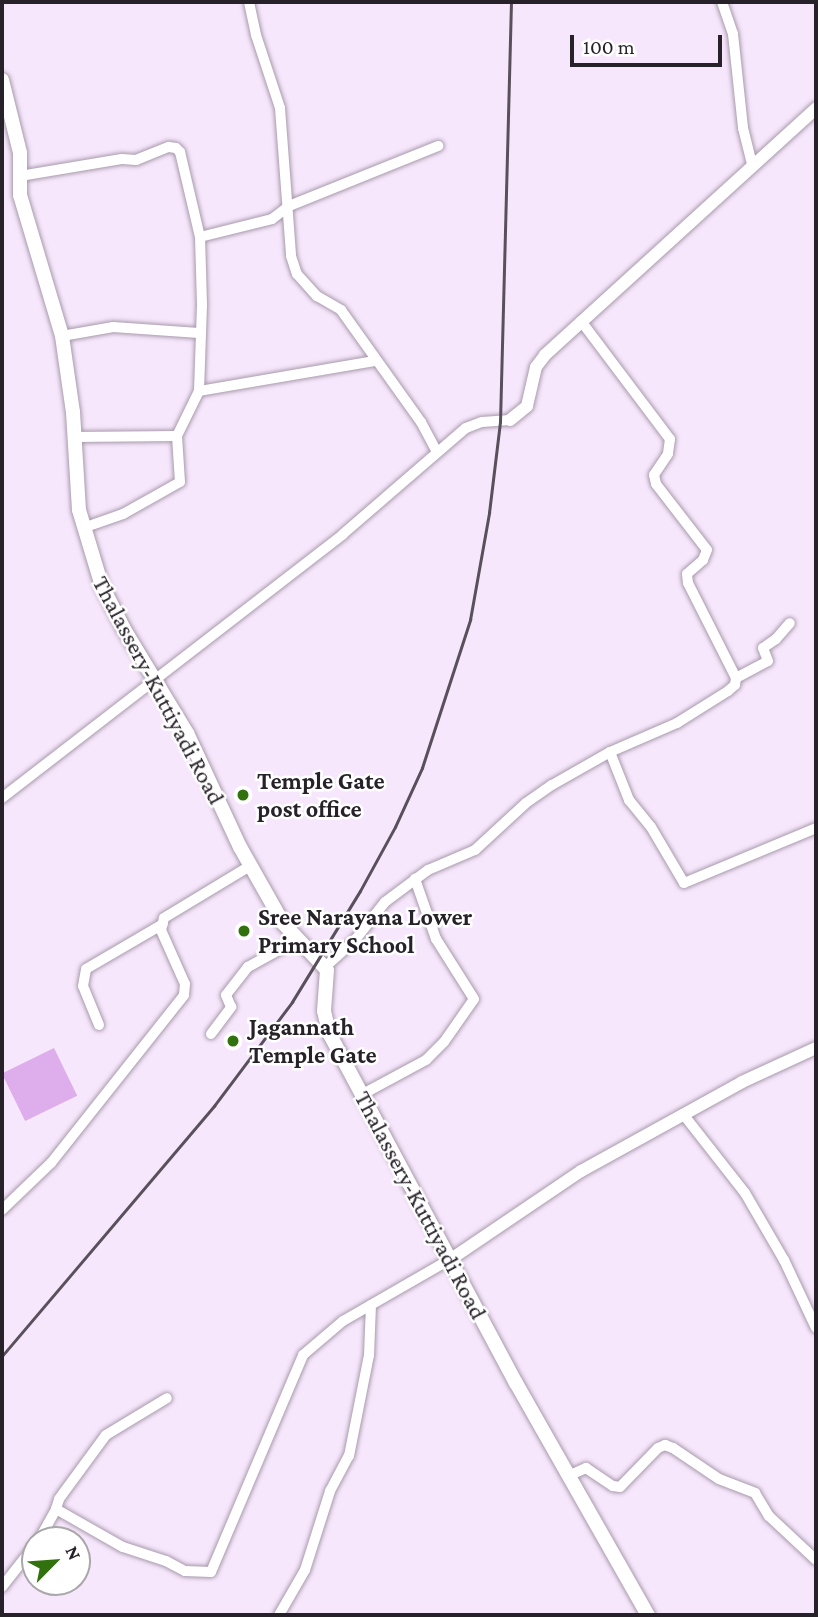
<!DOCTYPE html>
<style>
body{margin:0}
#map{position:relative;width:818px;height:1617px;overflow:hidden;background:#f7e7fc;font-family:"Crimson Pro",serif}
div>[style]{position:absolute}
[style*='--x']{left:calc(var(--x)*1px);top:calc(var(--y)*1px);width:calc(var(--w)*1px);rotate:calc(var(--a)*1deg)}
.water>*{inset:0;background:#ddadec;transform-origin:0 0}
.roads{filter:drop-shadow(0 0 2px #a89aac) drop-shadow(0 0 2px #a89aac)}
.minor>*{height:10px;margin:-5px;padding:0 5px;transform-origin:5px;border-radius:5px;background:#fff}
.tertiary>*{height:12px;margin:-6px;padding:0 6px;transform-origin:6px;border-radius:6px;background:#fff}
.secondary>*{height:12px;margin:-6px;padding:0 6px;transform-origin:6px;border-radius:6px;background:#fff}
.primary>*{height:14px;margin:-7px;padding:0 7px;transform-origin:7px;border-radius:7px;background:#fff}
.rail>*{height:2.5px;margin:-1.25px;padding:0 1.25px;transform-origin:1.25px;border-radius:1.25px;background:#58505a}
.dots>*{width:19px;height:19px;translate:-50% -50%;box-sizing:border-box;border:4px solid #fff;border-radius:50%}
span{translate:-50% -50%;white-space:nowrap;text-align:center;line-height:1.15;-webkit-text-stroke:5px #fff;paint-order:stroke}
.street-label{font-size:24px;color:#272229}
.poi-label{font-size:24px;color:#272229;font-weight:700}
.left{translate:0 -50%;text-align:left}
.frame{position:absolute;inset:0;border:4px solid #272229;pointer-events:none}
.north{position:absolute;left:21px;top:1526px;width:70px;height:70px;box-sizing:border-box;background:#fff;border:2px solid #a9a7a9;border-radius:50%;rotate:65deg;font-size:19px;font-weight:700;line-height:28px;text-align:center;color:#272229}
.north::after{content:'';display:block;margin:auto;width:24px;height:32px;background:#31720e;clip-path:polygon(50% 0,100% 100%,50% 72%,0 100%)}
.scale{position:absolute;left:570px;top:35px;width:152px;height:32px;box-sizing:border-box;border:4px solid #272229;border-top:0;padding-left:9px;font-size:21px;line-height:24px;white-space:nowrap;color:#272229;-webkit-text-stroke:5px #fff;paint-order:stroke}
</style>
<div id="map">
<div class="water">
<i style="left:54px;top:1048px;width:53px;height:58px;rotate:64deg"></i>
</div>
<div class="roads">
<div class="minor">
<i style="--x:249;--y:2;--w:34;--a:78"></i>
<i style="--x:256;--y:35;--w:77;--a:71.8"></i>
<i style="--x:280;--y:108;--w:148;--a:85.7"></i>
<i style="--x:291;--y:256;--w:19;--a:72"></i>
<i style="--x:297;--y:274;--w:30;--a:48"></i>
<i style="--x:317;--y:296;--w:28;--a:30"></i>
<i style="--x:341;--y:310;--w:138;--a:54.5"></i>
<i style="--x:421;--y:422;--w:34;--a:62"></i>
<i style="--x:722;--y:2;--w:34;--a:71"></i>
<i style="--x:733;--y:34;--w:95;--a:83.9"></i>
<i style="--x:743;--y:128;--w:38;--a:76"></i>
<i style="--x:20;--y:176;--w:103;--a:-9.5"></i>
<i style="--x:122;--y:159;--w:14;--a:4"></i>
<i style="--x:136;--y:160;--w:35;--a:-22"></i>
<i style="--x:169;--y:147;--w:7;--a:8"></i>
<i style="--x:176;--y:148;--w:6;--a:45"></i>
<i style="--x:180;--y:152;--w:87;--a:76.8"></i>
<i style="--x:200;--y:237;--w:68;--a:88.3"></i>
<i style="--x:202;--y:305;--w:86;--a:92"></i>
<i style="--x:199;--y:391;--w:50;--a:116.1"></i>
<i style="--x:177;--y:436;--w:46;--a:86.3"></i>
<i style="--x:180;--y:482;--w:65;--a:150.7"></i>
<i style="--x:123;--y:514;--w:42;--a:160.7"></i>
<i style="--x:200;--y:237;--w:74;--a:-14"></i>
<i style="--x:272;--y:219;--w:21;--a:-37"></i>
<i style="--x:289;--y:206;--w:161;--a:-21.9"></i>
<i style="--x:581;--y:321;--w:148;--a:53"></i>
<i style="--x:670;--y:439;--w:15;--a:98"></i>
<i style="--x:668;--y:454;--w:25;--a:124"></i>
<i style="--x:654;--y:475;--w:9;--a:77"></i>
<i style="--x:656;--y:484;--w:83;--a:52.3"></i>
<i style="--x:707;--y:550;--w:11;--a:112"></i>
<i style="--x:703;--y:560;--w:21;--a:139"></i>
<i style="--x:687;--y:574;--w:9;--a:84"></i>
<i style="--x:688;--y:583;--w:106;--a:63.2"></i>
<i style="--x:62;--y:336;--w:52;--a:-10"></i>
<i style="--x:113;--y:327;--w:86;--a:4"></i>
<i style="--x:199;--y:391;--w:179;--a:-9.7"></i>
<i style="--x:74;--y:437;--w:103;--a:-0.6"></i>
<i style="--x:610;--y:752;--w:52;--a:68.4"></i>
<i style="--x:629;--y:800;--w:35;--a:51"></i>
<i style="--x:651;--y:827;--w:65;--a:59.5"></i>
<i style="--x:684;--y:883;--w:143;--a:-22.6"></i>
<i style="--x:2;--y:798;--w:431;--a:-37.7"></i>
<i style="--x:343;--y:534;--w:162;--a:-40.8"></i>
<i style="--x:466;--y:428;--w:17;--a:-21"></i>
<i style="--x:482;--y:422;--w:28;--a:-4"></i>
<i style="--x:325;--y:967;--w:40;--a:-42"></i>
<i style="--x:355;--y:940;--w:48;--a:-51.7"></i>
<i style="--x:385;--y:902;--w:54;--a:-36.7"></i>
<i style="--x:428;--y:870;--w:51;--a:-23.1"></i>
<i style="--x:475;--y:850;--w:69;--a:-42.7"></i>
<i style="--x:526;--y:803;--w:32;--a:-35"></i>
<i style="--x:552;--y:785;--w:67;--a:-29.6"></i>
<i style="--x:610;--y:752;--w:73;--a:-23.4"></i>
<i style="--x:677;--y:723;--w:60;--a:-32.1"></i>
<i style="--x:728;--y:691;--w:9;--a:-41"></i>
<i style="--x:735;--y:685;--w:7;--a:-82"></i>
<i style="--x:736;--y:678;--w:36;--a:-28"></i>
<i style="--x:768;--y:661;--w:14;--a:-111"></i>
<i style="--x:763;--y:648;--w:16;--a:-35"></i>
<i style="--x:776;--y:639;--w:21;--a:-49"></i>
<i style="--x:99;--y:1025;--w:42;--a:-112.3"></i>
<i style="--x:83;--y:986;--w:17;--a:-80"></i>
<i style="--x:86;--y:969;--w:89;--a:-30.3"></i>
<i style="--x:211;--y:1034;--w:34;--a:-53"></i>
<i style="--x:231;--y:1007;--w:13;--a:-113"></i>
<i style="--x:226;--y:995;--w:36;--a:-52"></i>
<i style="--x:248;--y:967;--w:56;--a:-28.9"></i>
<i style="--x:361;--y:1095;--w:74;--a:-28.3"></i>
<i style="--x:426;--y:1060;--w:25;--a:-45"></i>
<i style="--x:444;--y:1042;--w:52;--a:-55.1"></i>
<i style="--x:474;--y:999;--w:71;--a:-122.3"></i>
<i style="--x:436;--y:939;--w:64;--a:-109.3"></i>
<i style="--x:683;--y:1114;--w:100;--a:51.9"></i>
<i style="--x:745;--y:1193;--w:78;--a:59.8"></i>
<i style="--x:784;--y:1260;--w:75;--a:64.8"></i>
<i style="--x:2;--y:1210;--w:68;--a:-43.8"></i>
<i style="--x:51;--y:1163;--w:214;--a:-51.6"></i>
<i style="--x:184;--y:995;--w:11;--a:-85"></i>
<i style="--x:185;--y:984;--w:59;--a:-114"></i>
<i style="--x:161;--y:930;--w:12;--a:-76"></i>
<i style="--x:164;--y:918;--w:100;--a:-31.2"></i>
<i style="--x:568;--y:1476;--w:20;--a:-24"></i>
<i style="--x:586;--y:1468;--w:32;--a:34"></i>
<i style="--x:613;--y:1486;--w:7;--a:8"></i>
<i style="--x:620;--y:1487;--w:54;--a:-45.7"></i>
<i style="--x:658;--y:1448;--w:8;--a:-23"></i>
<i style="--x:665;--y:1445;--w:9;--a:21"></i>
<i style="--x:673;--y:1448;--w:55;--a:34"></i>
<i style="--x:719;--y:1479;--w:39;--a:21"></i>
<i style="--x:755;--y:1493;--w:27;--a:59"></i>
<i style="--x:769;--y:1516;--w:64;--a:43.1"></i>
<i style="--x:56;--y:1509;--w:10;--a:-73"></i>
<i style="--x:59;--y:1499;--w:79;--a:-53.7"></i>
<i style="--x:106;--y:1435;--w:71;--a:-31.2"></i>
<i style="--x:39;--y:1540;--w:35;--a:-61"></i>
<i style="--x:56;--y:1509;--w:77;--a:29.6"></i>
<i style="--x:123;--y:1547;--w:45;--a:18"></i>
<i style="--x:166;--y:1561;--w:21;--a:28"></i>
<i style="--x:185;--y:1571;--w:26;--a:2"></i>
<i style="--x:211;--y:1572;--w:236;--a:-67"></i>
<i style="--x:303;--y:1355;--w:52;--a:-40.4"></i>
<i style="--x:343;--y:1321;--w:125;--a:-29.9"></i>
<i style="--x:2;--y:1587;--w:53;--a:-51.8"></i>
<i style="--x:279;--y:1615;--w:52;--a:-60"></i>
<i style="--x:305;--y:1570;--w:83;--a:-72.4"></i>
<i style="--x:330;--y:1491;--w:40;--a:-62"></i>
<i style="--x:349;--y:1456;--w:103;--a:-78.8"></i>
<i style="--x:369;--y:1355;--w:50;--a:-87.7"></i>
</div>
<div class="tertiary">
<i style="--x:510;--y:420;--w:22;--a:-39"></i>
<i style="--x:527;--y:406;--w:40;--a:-77"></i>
<i style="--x:536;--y:367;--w:15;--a:-53"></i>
<i style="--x:545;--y:355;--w:367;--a:-42.3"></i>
</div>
<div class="secondary">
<i style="--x:451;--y:1259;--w:157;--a:-34.1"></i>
<i style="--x:581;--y:1171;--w:184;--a:-28.9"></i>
<i style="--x:742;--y:1082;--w:81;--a:-24.7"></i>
</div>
<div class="primary">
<i style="--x:2;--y:80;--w:75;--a:76.1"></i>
<i style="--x:20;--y:153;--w:42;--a:90"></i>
<i style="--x:20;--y:195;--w:147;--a:73.4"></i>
<i style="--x:62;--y:336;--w:77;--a:81.8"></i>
<i style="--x:73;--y:412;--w:98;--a:86.5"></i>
<i style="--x:79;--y:510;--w:79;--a:73.2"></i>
<i style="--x:102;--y:586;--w:48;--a:62.9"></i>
<i style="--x:124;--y:629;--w:122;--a:58.8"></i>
<i style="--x:187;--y:733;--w:126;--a:65.1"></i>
<i style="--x:240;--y:847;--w:87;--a:60.5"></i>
<i style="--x:283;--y:923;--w:64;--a:46.9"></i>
<i style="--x:327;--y:970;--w:41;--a:94.2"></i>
<i style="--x:324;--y:1011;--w:23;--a:77"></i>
<i style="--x:329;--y:1033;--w:397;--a:61.9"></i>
<i style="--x:516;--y:1383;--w:267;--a:60.4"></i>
</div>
</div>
<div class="rail">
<i style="--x:2;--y:1356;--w:328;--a:-49.7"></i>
<i style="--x:214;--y:1106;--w:130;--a:-53.1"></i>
<i style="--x:292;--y:1002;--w:130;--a:-58.5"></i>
<i style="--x:360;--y:891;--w:73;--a:-61.3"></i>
<i style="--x:395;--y:827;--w:65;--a:-65.4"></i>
<i style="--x:422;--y:768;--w:156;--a:-72"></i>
<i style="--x:470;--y:620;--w:109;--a:-79.9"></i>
<i style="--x:489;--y:513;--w:92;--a:-83.1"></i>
<i style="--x:500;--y:422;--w:420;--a:-88.5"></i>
</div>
<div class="dots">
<i style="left:243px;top:795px;background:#31720e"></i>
<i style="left:244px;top:931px;background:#31720e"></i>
<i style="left:233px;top:1041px;background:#31720e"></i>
</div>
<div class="street-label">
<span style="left:159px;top:690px;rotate:62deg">Thalassery-Kuttiyadi Road</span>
<span style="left:421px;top:1205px;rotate:62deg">Thalassery-Kuttiyadi Road</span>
</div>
<div class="poi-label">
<span class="left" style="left:257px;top:795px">Temple Gate<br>post office</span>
<span class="left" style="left:258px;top:931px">Sree Narayana Lower<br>Primary School</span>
<span class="left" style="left:249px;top:1041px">Jagannath<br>Temple Gate</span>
</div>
<div class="frame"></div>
<div class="north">N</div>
<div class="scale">100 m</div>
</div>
